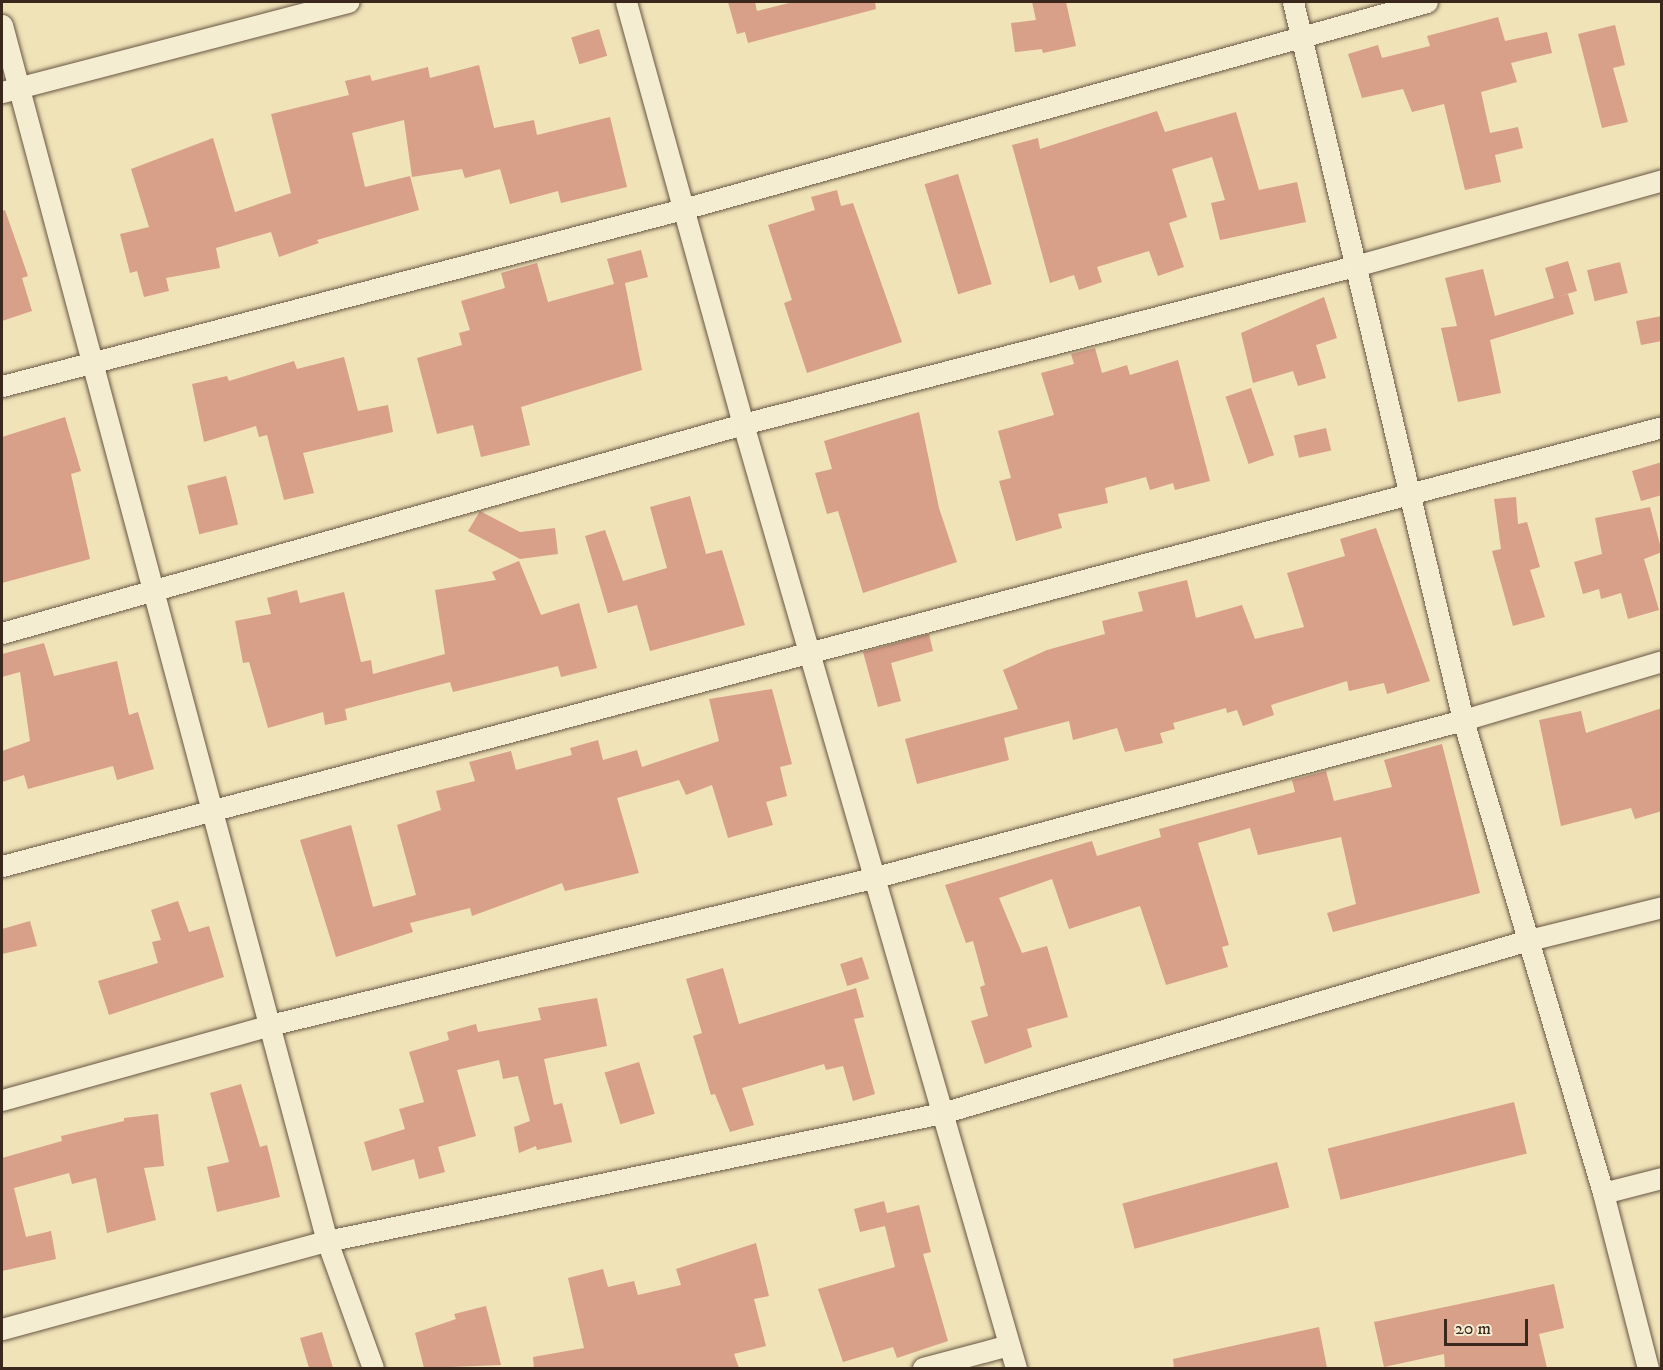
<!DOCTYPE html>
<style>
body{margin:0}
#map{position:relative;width:1663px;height:1370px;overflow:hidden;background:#f0e3b8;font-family:"IM FELL DW Pica",serif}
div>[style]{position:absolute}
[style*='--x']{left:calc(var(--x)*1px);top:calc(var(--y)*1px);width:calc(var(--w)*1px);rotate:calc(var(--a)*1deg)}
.building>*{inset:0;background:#d89f89;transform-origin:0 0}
.roads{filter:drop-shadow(0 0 2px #685744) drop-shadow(0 0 2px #685744)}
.minor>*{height:21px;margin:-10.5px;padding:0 10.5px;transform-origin:10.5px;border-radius:10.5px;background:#f5edd1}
span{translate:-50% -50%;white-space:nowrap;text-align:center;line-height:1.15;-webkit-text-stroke:4.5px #f5edd1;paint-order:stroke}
.frame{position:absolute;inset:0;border:3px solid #3b281d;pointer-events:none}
.scale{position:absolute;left:1444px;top:1319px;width:84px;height:27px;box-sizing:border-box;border:3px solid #3b281d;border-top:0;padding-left:8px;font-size:18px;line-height:21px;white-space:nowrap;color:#3b281d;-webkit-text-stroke:4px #f5edd1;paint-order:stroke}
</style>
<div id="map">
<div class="building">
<i style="clip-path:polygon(728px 2px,755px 2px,757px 11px,793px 2px,875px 2px,876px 9px,748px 43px,745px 32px,737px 34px)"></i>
<i style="clip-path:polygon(1032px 2px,1066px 2px,1076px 46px,1043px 53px,1042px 49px,1015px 52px,1011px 23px,1036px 20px)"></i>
<i style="clip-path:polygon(1498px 17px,1505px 41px,1547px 32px,1552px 53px,1511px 63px,1517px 82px,1481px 92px,1490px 133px,1518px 127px,1523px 148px,1495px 155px,1501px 182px,1465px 190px,1444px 104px,1412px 112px,1403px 89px,1362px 98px,1348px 54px,1378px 45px,1382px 58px,1430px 46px,1427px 36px)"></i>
<i style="clip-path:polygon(1615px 25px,1625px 65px,1613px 68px,1628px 122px,1602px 128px,1578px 34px)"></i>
<i style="left:599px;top:29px;width:28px;height:29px;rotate:73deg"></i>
<i style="clip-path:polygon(479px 65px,494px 128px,534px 120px,537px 135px,610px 117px,627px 187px,561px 203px,558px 191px,510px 204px,500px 169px,465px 178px,462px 169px,412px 177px,404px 120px,352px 133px,365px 187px,410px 176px,419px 210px,317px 240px,319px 243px,279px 257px,271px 232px,216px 248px,220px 268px,166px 278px,169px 291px,144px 297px,137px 271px,130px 273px,120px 234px,149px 227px,131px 169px,213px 138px,235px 212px,291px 193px,271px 114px,349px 95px,345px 81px,370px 75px,372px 81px,428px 67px,430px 78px)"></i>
<i style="clip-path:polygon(1157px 111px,1165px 132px,1236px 112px,1259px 190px,1297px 182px,1306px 222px,1220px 240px,1211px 203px,1225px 200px,1212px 157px,1172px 169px,1187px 217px,1169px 223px,1184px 267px,1158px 276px,1149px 251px,1097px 267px,1102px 282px,1079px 290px,1074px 275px,1050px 283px,1012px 145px,1038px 138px,1040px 149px)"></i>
<i style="left:958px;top:174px;width:115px;height:35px;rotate:73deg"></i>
<i style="clip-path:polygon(837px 190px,841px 206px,853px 203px,902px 342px,807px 373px,784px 303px,792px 300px,768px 225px,815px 210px,811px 197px)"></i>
<i style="clip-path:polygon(5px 210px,28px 276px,22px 278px,32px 311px,2px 321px,2px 211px)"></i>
<i style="clip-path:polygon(641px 250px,648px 277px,625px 283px,642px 370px,521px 407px,530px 445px,481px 457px,473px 425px,437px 434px,417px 358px,462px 345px,459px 333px,470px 330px,461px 301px,505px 288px,501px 273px,537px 263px,548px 302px,614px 284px,607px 259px)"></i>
<i style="clip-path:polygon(1568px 261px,1577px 291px,1557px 297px,1568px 294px,1574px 314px,1490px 340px,1501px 393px,1458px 402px,1441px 328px,1457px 326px,1445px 278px,1483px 269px,1495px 316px,1554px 298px,1545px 268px)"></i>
<i style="left:1620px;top:262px;width:32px;height:34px;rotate:76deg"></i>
<i style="clip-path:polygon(1324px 297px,1337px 338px,1316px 345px,1326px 378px,1298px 386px,1293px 371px,1253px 383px,1241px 333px)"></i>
<i style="clip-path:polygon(1662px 316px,1662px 341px,1641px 345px,1636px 321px)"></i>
<i style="clip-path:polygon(1095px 348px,1102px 373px,1127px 365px,1130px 375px,1178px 360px,1210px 481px,1175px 490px,1173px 483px,1150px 490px,1146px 477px,1105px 488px,1108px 503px,1058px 514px,1062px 528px,1016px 541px,999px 481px,1011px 478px,998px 431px,1054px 415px,1041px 373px,1074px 364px,1071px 354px)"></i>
<i style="clip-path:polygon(344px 357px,358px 411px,388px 405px,393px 432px,303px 453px,314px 493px,284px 500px,267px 435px,259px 437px,256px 426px,204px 442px,192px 384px,227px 376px,229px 381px,294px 361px,297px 369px)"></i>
<i style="left:1251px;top:388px;width:71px;height:27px;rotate:71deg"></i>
<i style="clip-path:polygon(919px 412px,939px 508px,957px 562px,863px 593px,838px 511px,827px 514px,815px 473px,832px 469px,824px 441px)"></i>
<i style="clip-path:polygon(65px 417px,81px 471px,71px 474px,90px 559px,2px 583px,2px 437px)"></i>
<i style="left:1326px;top:428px;width:23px;height:33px;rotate:77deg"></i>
<i style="clip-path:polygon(1662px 462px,1662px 495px,1641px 501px,1632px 471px)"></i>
<i style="left:226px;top:476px;width:50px;height:40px;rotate:76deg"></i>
<i style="clip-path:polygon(690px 496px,706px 554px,722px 550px,745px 625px,650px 651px,637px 605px,608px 613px,585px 536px,605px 530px,623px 581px,667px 568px,650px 507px)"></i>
<i style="clip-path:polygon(1516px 497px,1518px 524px,1527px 522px,1540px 567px,1530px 570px,1545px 617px,1513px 626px,1492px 551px,1501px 549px,1494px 499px)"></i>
<i style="clip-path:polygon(1650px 507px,1662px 552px,1644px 559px,1659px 610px,1628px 619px,1621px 593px,1601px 599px,1599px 589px,1583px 594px,1574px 562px,1602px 554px,1595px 518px)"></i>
<i style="clip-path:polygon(480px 511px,520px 532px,555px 528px,558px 554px,520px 559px,468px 531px)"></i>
<i style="clip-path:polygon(1376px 528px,1430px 681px,1387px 694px,1384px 683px,1349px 691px,1347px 681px,1271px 705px,1274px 715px,1243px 726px,1237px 710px,1227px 713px,1226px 708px,1173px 723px,1175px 729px,1160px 733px,1163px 743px,1125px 752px,1117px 728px,1073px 740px,1069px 721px,1004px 738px,1009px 760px,917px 784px,905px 739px,1018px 709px,1003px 670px,1047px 650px,1105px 634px,1102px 621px,1143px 611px,1138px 592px,1187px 580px,1196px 618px,1242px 605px,1255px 639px,1304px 627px,1287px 573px,1345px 556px,1340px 539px)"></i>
<i style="clip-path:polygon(519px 561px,541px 615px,579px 603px,597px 668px,561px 677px,558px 666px,453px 692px,450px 682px,345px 709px,347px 720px,325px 725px,323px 712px,268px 728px,249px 662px,243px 663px,235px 621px,271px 614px,267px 598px,297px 590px,300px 603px,344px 592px,361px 662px,371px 660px,373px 674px,445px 654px,435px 590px,496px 580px,492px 572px)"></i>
<i style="clip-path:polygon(929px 634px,933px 651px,891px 663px,901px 701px,878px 707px,863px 652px)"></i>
<i style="clip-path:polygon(44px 643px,54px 676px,117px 661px,129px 715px,138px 712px,154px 769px,117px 780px,113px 766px,28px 789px,24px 775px,2px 782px,2px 751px,30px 741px,20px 672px,2px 677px,2px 654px)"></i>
<i style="clip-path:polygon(772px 689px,792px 764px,780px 767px,787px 796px,766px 802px,773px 825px,728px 838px,712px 785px,686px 795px,679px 780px,617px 798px,639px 873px,565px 891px,562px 883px,472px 916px,470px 908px,410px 923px,413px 932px,336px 957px,300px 840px,351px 825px,373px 907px,416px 895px,397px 825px,441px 810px,436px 791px,475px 781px,469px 762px,511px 751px,516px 770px,572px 755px,570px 748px,598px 740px,603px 760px,637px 750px,642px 767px,719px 741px,709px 699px)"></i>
<i style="clip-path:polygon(1662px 708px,1662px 811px,1635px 819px,1631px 808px,1561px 826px,1539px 720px,1581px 711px,1586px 733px)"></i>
<i style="clip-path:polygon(1442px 744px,1480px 893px,1333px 932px,1327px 913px,1356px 904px,1341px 837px,1258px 855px,1250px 828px,1198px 843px,1229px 945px,1222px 947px,1228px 967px,1166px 985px,1140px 906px,1069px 929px,1052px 879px,999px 898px,1022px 953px,1047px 946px,1068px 1017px,1027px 1029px,1032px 1047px,985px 1064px,971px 1021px,988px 1016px,980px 987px,985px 985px,973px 941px,966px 943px,945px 885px,1092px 841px,1097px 856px,1161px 837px,1159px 829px,1295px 792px,1292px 780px,1326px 771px,1334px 801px,1392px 787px,1384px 760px)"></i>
<i style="clip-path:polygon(178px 901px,189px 932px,209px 926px,224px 977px,109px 1015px,98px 981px,158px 963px,152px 942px,161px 940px,151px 910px)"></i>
<i style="clip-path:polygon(30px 921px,37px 946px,2px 954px,2px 929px)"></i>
<i style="left:862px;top:957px;width:23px;height:23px;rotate:72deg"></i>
<i style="clip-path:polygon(723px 968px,739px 1024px,856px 988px,864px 1017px,854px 1019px,875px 1094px,853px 1101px,843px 1066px,826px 1070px,824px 1064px,742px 1088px,754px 1125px,730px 1132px,715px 1094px,711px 1095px,693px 1036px,702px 1033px,686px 979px)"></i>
<i style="clip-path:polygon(597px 998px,607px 1046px,544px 1059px,554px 1105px,562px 1103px,572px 1142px,537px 1150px,536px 1146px,519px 1153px,514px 1127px,530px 1121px,518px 1076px,503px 1079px,499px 1060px,457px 1070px,476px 1136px,438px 1147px,445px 1172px,419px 1179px,414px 1159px,372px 1171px,364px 1142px,405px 1129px,399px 1109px,424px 1102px,409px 1052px,449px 1040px,447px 1032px,476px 1024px,478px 1032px,541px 1020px,538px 1008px)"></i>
<i style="left:639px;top:1062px;width:54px;height:36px;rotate:73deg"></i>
<i style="clip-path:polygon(241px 1084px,260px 1147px,267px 1145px,280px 1197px,217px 1212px,207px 1167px,229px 1162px,210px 1093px)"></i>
<i style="left:1514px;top:1102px;width:53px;height:192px;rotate:76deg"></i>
<i style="clip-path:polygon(158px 1114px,164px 1166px,144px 1168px,156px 1220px,107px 1233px,96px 1178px,72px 1184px,69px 1173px,14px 1188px,26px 1237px,51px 1231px,56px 1259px,2px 1271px,2px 1158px,62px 1141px,61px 1136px,124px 1121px,124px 1118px)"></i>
<i style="left:1277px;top:1162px;width:47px;height:160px;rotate:75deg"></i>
<i style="clip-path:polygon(884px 1201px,887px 1213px,919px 1205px,931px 1252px,923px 1254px,948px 1341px,897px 1358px,893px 1347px,843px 1362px,818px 1289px,895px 1267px,885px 1226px,860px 1232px,854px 1209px)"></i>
<i style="clip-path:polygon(756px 1243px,769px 1296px,754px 1299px,766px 1346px,734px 1354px,739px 1368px,534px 1368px,533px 1357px,584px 1348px,568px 1278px,603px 1269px,608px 1287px,634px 1281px,638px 1295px,681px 1285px,676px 1269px)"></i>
<i style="clip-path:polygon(1554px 1284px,1564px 1328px,1539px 1334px,1547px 1368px,1445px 1368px,1444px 1354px,1384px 1367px,1374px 1322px)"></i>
<i style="clip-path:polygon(486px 1306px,501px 1365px,424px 1368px,415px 1333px,456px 1319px,454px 1314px)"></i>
<i style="clip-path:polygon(1319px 1327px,1327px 1368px,1174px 1368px,1173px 1359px)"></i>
<i style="clip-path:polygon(322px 1332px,333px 1368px,309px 1368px,300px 1338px)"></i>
</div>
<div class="roads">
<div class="minor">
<i style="--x:626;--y:2;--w:438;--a:74.5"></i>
<i style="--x:743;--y:424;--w:983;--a:73.87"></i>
<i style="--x:1293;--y:2;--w:738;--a:76.68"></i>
<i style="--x:1463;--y:720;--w:493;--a:73.5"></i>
<i style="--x:1603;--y:1193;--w:181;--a:75.6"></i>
<i style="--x:2;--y:25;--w:1259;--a:75.04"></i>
<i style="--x:327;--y:1241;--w:135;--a:70.1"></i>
<i style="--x:2;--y:92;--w:358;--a:-14.6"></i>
<i style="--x:2;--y:386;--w:704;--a:-14.57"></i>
<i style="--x:683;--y:209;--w:772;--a:-15.55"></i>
<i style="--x:2;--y:633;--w:770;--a:-15.75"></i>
<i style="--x:743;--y:424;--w:632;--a:-14.48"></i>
<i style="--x:1355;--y:266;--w:319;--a:-15.6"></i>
<i style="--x:2;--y:866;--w:1717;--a:-14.81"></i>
<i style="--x:2;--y:1100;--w:278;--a:-15.6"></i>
<i style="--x:270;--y:1025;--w:624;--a:-13.72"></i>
<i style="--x:876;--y:877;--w:608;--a:-14.97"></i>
<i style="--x:1463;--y:720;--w:208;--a:-16.5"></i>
<i style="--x:1603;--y:1193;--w:61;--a:-14.3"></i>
<i style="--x:2;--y:1329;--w:337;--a:-15.2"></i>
<i style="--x:327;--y:1241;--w:628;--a:-11.76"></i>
<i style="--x:942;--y:1113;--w:608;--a:-16.44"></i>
<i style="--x:1525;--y:941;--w:141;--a:-13.9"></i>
<i style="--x:923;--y:1368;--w:89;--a:-15"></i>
</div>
</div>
<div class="frame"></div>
<div class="scale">20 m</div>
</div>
